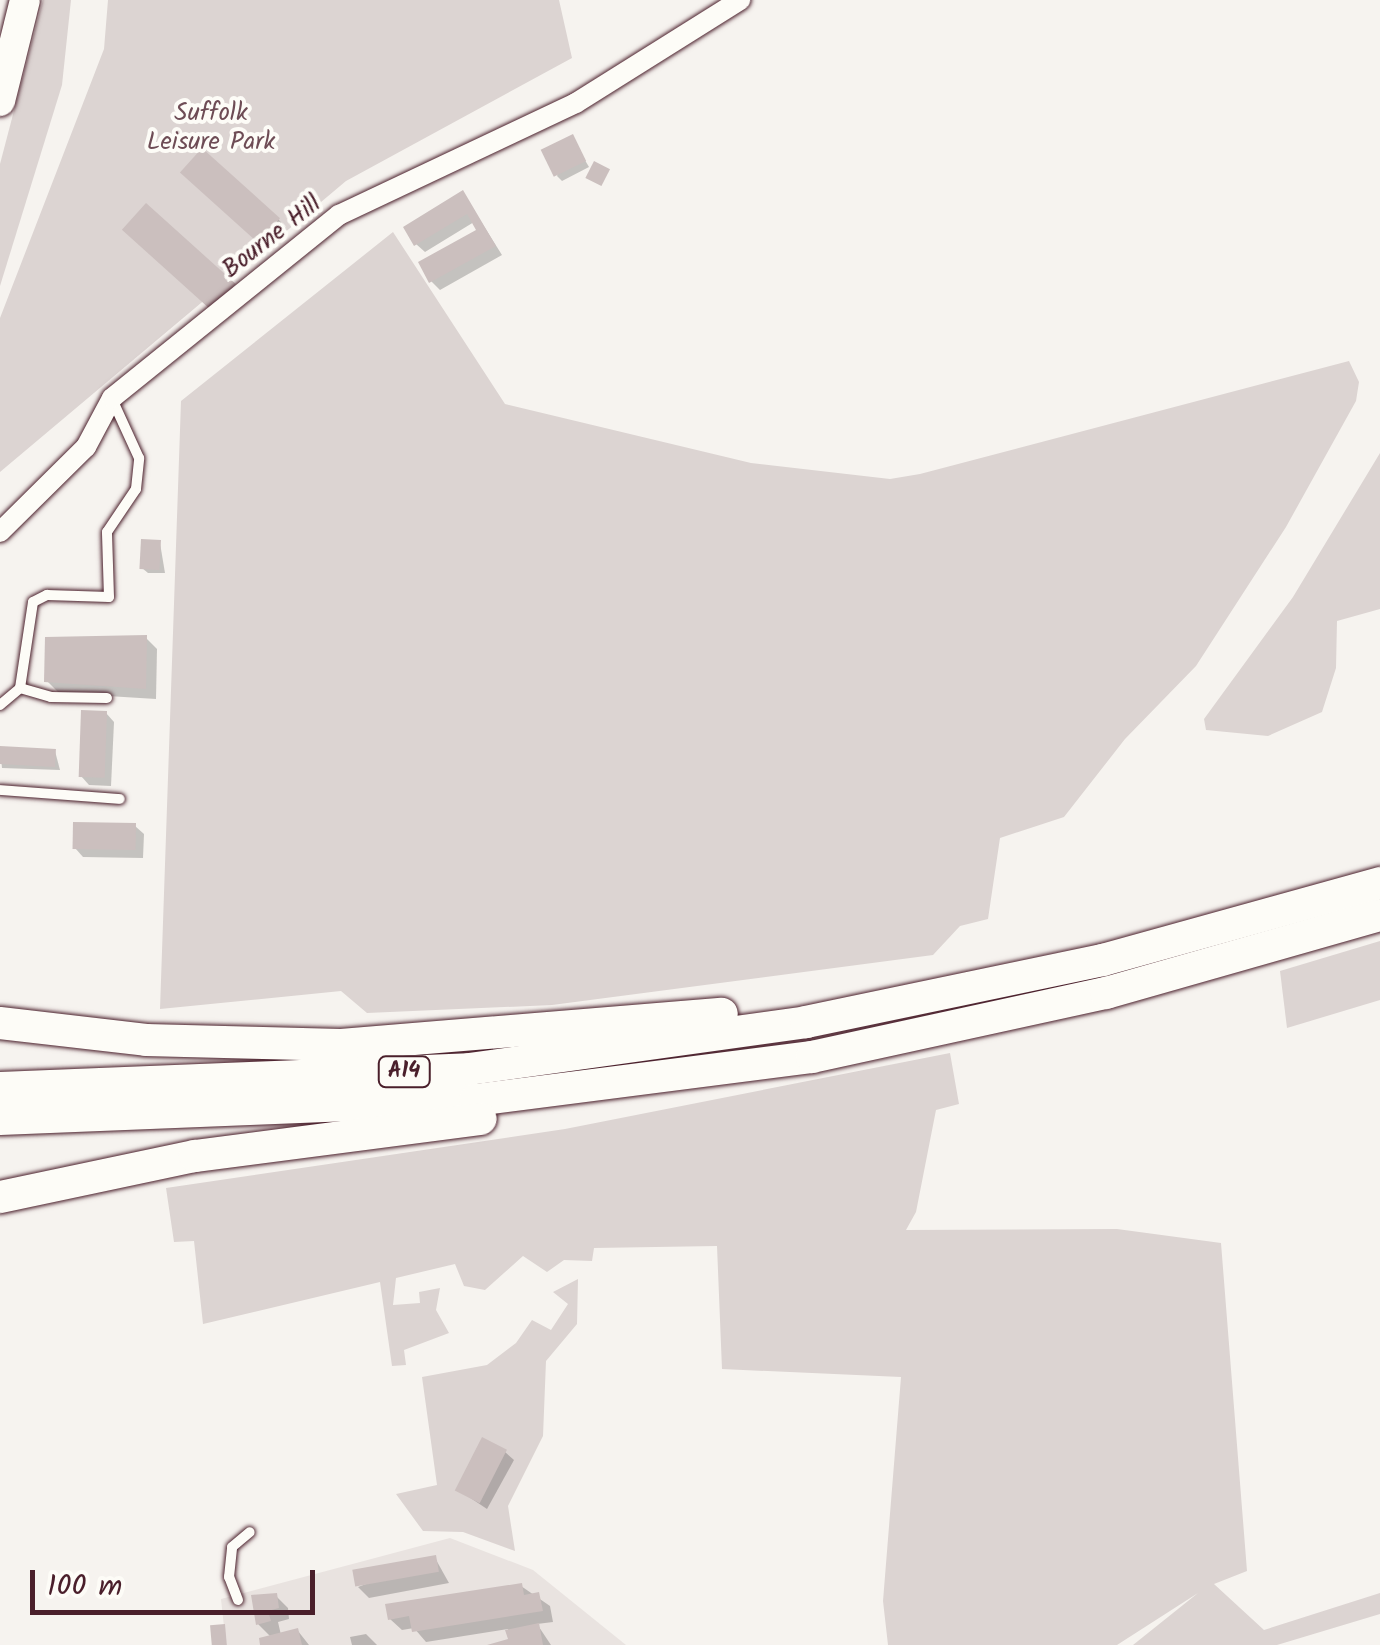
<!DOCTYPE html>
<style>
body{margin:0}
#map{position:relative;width:1380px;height:1645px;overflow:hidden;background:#f6f3ef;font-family:Kalam,sans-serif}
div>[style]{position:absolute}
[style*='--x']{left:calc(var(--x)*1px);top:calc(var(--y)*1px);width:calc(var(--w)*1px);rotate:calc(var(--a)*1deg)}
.built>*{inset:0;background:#e9e3e0}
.green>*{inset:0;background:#dcd4d2}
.shadow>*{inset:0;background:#0003}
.building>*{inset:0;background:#cbbfbe;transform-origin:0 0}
.roads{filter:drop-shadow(0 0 2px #4a1f2b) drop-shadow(0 0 2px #4a1f2b)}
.service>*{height:10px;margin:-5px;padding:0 5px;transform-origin:5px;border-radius:5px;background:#fdfcf7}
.minor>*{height:20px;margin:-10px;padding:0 10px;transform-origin:10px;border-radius:10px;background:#fdfcf7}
.primary>*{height:30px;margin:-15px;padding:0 15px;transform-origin:15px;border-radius:15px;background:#fdfcf7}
.trunk>*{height:32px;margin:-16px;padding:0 16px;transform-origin:16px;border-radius:16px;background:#fdfcf7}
span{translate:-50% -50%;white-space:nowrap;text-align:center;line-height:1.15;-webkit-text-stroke:8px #fdfcf7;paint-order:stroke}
.shield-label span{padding:2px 8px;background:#fdfcf7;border:2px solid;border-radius:8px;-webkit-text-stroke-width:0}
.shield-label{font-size:22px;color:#4a1f2b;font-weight:700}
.park-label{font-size:25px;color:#6e4c55}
.street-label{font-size:25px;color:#4a1f2b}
.scale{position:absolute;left:30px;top:1570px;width:285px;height:45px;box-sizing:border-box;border:5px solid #4a1f2b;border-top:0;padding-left:12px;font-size:30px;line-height:35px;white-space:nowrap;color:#4a1f2b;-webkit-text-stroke:8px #fdfcf7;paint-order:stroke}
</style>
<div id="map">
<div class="built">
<i style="clip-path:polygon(450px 1538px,533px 1570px,626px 1645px,226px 1645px,221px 1599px)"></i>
</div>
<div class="green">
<i style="clip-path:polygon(43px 0,71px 0,62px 85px,0 286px,0 164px)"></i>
<i style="clip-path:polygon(108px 0,559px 0,572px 58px,346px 181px,0 472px,0 318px,104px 49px)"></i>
<i style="clip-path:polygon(393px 232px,505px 404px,751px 463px,890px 479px,920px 474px,1349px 361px,1359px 382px,1356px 401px,1286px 527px,1196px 666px,1125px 739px,1064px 817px,1000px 838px,988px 919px,960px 926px,933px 955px,552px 1005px,367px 1013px,341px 991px,160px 1009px,181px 401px)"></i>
<i style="clip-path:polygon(1380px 453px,1380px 609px,1337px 621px,1336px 668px,1322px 712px,1268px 736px,1206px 730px,1204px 719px,1293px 597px)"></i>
<i style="clip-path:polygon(1380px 941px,1380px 1000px,1287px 1028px,1280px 971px)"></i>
<i style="clip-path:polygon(950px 1053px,959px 1104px,936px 1110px,916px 1212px,906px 1230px,1117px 1229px,1221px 1243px,1247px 1571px,1214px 1584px,1264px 1630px,1380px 1593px,1380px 1614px,1277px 1645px,1133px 1645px,1198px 1593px,1117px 1645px,888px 1645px,883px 1601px,901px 1377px,722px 1369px,717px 1246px,594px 1248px,592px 1261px,564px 1260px,547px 1272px,523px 1256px,485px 1290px,464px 1286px,455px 1264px,396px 1278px,393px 1305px,420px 1303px,419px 1292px,440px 1288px,436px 1310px,449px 1333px,404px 1350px,406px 1365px,392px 1366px,380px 1282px,203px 1324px,194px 1241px,174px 1242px,166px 1188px,565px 1129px)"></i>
<i style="clip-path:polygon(578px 1279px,577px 1324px,546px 1361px,543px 1436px,508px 1506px,515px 1551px,463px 1532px,423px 1531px,396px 1494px,437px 1485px,422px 1377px,487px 1365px,516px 1343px,532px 1320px,551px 1330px,568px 1304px,553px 1292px)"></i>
</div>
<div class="shadow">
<i style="clip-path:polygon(572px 138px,589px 167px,562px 181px,557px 176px)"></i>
<i style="clip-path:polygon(184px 172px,278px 219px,286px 228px,267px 249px)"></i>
<i style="clip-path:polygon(463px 193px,502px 255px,440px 290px,431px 281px,480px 231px,474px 222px,425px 252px,416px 244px)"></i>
<i style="clip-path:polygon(160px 543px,165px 573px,148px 573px,142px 568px)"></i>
<i style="clip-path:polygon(146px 638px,157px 649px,156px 699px,59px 693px,47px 681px)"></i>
<i style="clip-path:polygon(106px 713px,114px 722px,111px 786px,89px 785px,81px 776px)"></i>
<i style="clip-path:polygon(0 749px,55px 751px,60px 770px,2px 768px)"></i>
<i style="clip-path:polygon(135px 826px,144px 834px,143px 858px,83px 857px,75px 848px)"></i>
<i style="clip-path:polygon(505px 1452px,514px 1460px,487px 1509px,457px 1489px)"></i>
<i style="clip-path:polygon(435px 1558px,449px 1583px,369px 1598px,358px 1587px)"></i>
<i style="clip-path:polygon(521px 1586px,550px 1606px,553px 1622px,537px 1624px,551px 1645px,490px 1645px,511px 1641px,508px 1629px,426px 1642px,414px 1628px,402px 1630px,390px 1619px)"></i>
<i style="clip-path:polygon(276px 1596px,288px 1608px,289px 1619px,278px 1622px,281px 1635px,298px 1631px,309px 1645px,263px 1645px,272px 1638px,258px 1624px)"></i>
<i style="clip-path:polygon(366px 1634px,377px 1645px,352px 1645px,350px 1637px)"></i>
</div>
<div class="building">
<i style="left:573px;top:134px;width:30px;height:36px;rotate:64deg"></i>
<i style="left:202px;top:148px;width:105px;height:33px;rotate:42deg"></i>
<i style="left:594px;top:161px;width:18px;height:19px;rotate:27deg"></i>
<i style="clip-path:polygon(463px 190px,496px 246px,429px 283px,418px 262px,476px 230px,467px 214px,414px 246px,403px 227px)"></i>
<i style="left:146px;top:203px;width:121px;height:36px;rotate:42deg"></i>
<i style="left:141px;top:539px;width:20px;height:30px;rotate:3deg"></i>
<i style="clip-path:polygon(147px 635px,146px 689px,44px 682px,45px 637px)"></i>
<i style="left:81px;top:710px;width:26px;height:67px;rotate:2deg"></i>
<i style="left:0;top:746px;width:56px;height:18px;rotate:3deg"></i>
<i style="left:73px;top:822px;width:63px;height:27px;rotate:1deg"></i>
<i style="left:482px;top:1437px;width:28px;height:60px;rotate:27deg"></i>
<i style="left:436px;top:1555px;width:17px;height:85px;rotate:80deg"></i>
<i style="clip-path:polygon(522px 1583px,524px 1595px,539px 1592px,543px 1611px,412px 1632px,409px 1616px,388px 1620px,385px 1604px)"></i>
<i style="clip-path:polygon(277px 1593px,279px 1608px,268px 1611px,271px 1621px,256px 1625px,251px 1595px)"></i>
<i style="clip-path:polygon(539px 1623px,543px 1645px,487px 1645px,508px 1639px,505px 1630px)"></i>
<i style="left:225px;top:1624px;width:21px;height:15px;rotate:85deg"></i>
<i style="clip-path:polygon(298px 1628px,302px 1645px,260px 1645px,259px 1638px)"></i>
</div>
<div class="roads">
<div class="service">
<i style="--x:20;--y:688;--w:32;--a:16"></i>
<i style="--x:51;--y:697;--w:56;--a:1"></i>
<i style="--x:0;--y:705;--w:26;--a:-40"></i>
<i style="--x:20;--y:688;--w:87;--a:-81.4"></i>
<i style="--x:33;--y:602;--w:16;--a:-27"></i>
<i style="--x:47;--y:595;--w:62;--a:1.8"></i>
<i style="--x:109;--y:597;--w:65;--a:-91.8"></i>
<i style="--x:107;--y:532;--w:52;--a:-56"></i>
<i style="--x:136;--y:489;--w:31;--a:-84"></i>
<i style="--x:139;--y:458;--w:65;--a:-114.6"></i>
<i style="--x:0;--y:790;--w:120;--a:4.3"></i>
<i style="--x:238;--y:1600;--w:25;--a:-111"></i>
<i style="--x:229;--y:1577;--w:30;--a:-84"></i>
<i style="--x:232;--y:1547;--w:23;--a:-40"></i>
</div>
<div class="minor">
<i style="--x:0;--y:532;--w:121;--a:-44.7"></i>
<i style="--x:86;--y:447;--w:55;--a:-62"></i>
<i style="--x:112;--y:398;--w:292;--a:-38.9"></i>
<i style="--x:339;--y:215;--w:262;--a:-25.3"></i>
<i style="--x:576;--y:103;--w:194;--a:-32.1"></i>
</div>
<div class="primary">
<i style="--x:0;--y:101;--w:104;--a:-76.1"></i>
</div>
<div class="trunk">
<i style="--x:0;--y:1023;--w:147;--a:6.6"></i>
<i style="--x:146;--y:1040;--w:195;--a:1.5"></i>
<i style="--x:341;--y:1045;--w:382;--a:-4.7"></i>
<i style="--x:0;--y:1088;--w:469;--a:-2.3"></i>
<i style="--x:469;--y:1069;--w:340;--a:-7.9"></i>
<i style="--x:806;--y:1022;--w:303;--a:-11.8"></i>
<i style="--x:1103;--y:960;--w:288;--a:-15.5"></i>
<i style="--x:0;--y:1119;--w:475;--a:-2.3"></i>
<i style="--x:475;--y:1100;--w:340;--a:-7.3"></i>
<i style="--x:812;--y:1057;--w:301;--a:-12.3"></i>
<i style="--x:1106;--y:993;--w:285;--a:-15.9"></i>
<i style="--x:0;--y:1197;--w:199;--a:-11.9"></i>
<i style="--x:195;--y:1156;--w:288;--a:-7.4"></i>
</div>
</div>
<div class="shield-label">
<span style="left:404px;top:1072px">A14</span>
</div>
<div class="park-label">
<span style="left:211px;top:128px">Suffolk<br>Leisure Park</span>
</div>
<div class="street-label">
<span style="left:272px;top:237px;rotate:-38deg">Bourne Hill</span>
</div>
<div class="scale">100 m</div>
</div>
